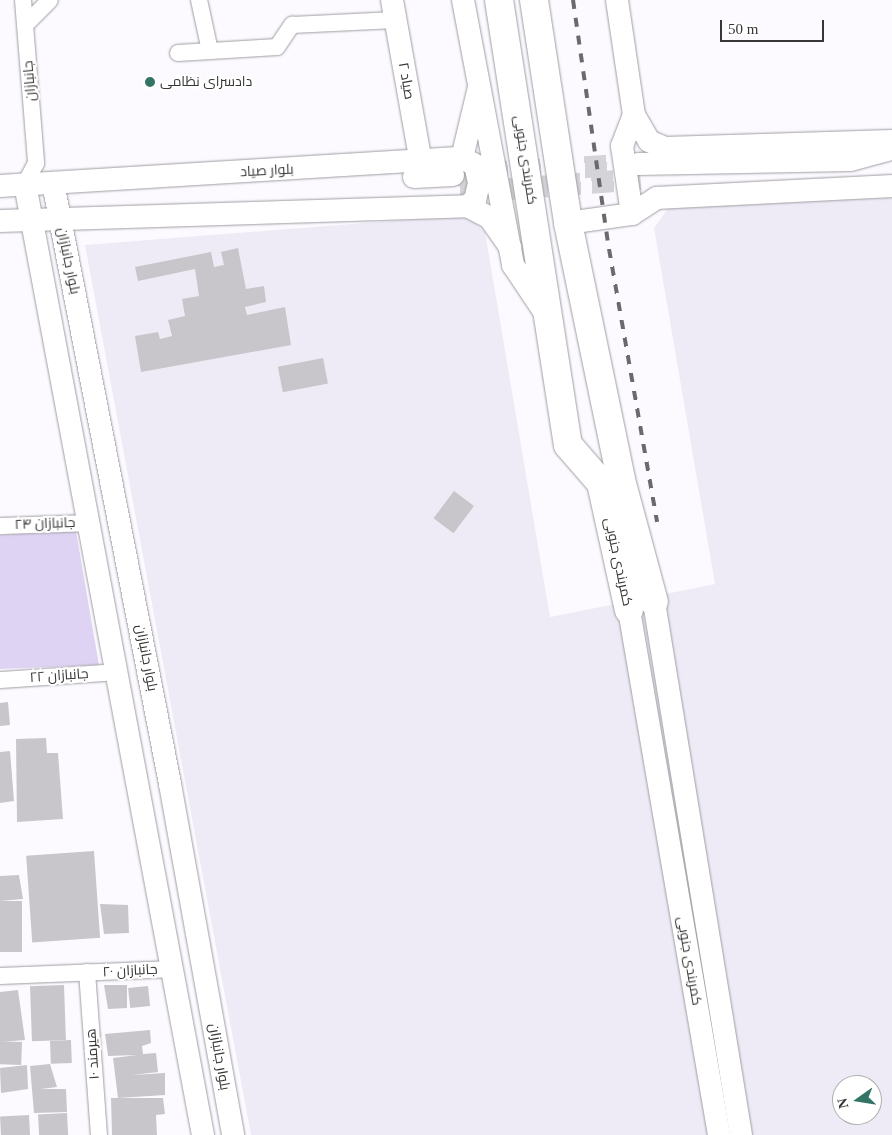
<!DOCTYPE html>
<meta charset="utf-8">
<style>
body{margin:0}
#map{position:relative;width:892px;height:1135px;overflow:hidden;background:#fcfaff;font-family:"Times New Roman",Cairo,serif}
div>[style]{position:absolute}
[style*='--x']{left:calc(var(--x)*1px);top:calc(var(--y)*1px);width:calc(var(--w)*1px);rotate:calc(var(--a)*1deg)}
.built>*{inset:0;background:#efebf6}
.green>*{inset:0;background:#dfd3f4}
.building>*{inset:0;background:#c8c6ca;transform-origin:0 0}
.secondary-tunnel>*{height:22px;margin-top:-11px;transform-origin:0;background:repeating-linear-gradient(90deg,#d4d3d7 0 22px,transparent 0 33px)}
.roads{filter:drop-shadow(0 0 1px #9f9da2) drop-shadow(0 0 1px #9f9da2)}
.street>*{height:16px;margin:-8px;padding:0 8px;transform-origin:8px;border-radius:8px;background:#fff}
.secondary>*{height:22px;margin:-11px;padding:0 11px;transform-origin:11px;border-radius:11px;background:#fff}
.highway>*{height:28px;margin:-14px;padding:0 14px;transform-origin:14px;border-radius:14px;background:#fff}
.rail>*{height:4px;margin-top:-2px;transform-origin:0;background:repeating-linear-gradient(90deg,#6a696b 0 9px,transparent 0 18px)}
.dots>*{width:14px;height:14px;translate:-50% -50%;box-sizing:border-box;border:2px solid #fff;border-radius:50%}
span{translate:-50% -50%;white-space:nowrap;text-align:center;line-height:1.15;-webkit-text-stroke:4px #fff;paint-order:stroke}
.street-label{font-size:14px;color:#363637}
.poi-label{font-size:14px;color:#363637}
.left{translate:0 -50%;text-align:left}
.north{position:absolute;left:832px;top:1075px;width:50px;height:50px;box-sizing:border-box;background:#fff;border:1px solid #afafaf;border-radius:50%;rotate:257deg;font-size:14px;font-weight:700;line-height:20px;text-align:center;color:#363637}
.north::after{content:'';display:block;margin:auto;width:18px;height:22px;background:#327466;clip-path:polygon(50% 0,100% 100%,50% 72%,0 100%)}
.scale{position:absolute;left:720px;top:20px;width:104px;height:22px;box-sizing:border-box;border:2px solid #363637;border-top:0;padding-left:6px;font-size:15px;line-height:18px;white-space:nowrap;color:#363637;-webkit-text-stroke:4px #fff;paint-order:stroke}
</style>
<div id="map">
<div class="built">
<i style="clip-path:polygon(evenodd,892px 197px,892px 1135px,251px 1135px,85px 245px,467px 215px,485px 232px,550px 617px,715px 584px,654px 228px,669px 207px,892px 197px,842px 1085px,872px 1085px,872px 1115px,842px 1115px,842px 1085px)"></i>
</div>
<div class="green">
<i style="clip-path:polygon(76px 531px,99px 665px,0 669px,0 535px)"></i>
</div>
<div class="building">
<i style="clip-path:polygon(238px 248px,246px 289px,264px 286px,266px 302px,245px 307px,247px 315px,285px 307px,291px 345px,141px 372px,135px 336px,158px 332px,160px 339px,172px 336px,168px 320px,185px 316px,182px 299px,199px 296px,195px 269px,138px 281px,135px 267px,211px 252px,214px 267px,224px 265px,221px 252px)"></i>
<i style="left:323px;top:358px;width:26px;height:46px;rotate:79deg"></i>
<i style="left:454px;top:491px;width:25px;height:34px;rotate:37deg"></i>
<i style="clip-path:polygon(8px 702px,10px 725px,0 726px,0 703px)"></i>
<i style="clip-path:polygon(46px 738px,47px 753px,58px 753px,63px 819px,17px 822px,16px 739px)"></i>
<i style="clip-path:polygon(10px 751px,14px 801px,0 803px,0 752px)"></i>
<i style="left:94px;top:851px;width:87px;height:68px;rotate:86deg"></i>
<i style="clip-path:polygon(19px 875px,23px 899px,0 901px,0 876px)"></i>
<i style="left:22px;top:901px;width:51px;height:22px;rotate:90deg"></i>
<i style="clip-path:polygon(100px 904px,128px 905px,129px 933px,104px 934px)"></i>
<i style="left:64px;top:985px;width:55px;height:34px;rotate:88deg"></i>
<i style="clip-path:polygon(104px 985px,127px 985px,127px 1008px,108px 1009px)"></i>
<i style="left:148px;top:986px;width:20px;height:20px;rotate:84deg"></i>
<i style="clip-path:polygon(18px 990px,25px 1040px,0 1042px,0 992px)"></i>
<i style="clip-path:polygon(150px 1030px,151px 1043px,142px 1046px,143px 1054px,156px 1053px,158px 1072px,132px 1075px,165px 1073px,165px 1095px,118px 1098px,113px 1058px,137px 1055px,108px 1056px,105px 1034px)"></i>
<i style="left:71px;top:1040px;width:23px;height:21px;rotate:88deg"></i>
<i style="left:22px;top:1042px;width:23px;height:22px;rotate:92deg"></i>
<i style="clip-path:polygon(50px 1064px,57px 1087px,41px 1089px,66px 1089px,67px 1112px,34px 1113px,30px 1066px)"></i>
<i style="clip-path:polygon(27px 1065px,28px 1089px,1px 1093px,0 1068px)"></i>
<i style="clip-path:polygon(111px 1098px,163px 1098px,165px 1114px,156px 1115px,157px 1135px,112px 1135px)"></i>
<i style="left:67px;top:1113px;width:22px;height:29px;rotate:87deg"></i>
<i style="left:29px;top:1115px;width:20px;height:29px;rotate:87deg"></i>
</div>
<div class="secondary-tunnel">
<i style="--x:453;--y:175;--w:185;--a:-3.4"></i>
<i style="--x:460;--y:193;--w:181;--a:-4.4"></i>
</div>
<div class="roads">
<div class="street">
<i style="--x:23;--y:0;--w:164;--a:85.4"></i>
<i style="--x:36;--y:163;--w:24;--a:118"></i>
<i style="--x:199;--y:0;--w:52;--a:77.8"></i>
<i style="--x:25;--y:25;--w:35;--a:-45"></i>
<i style="--x:178;--y:53;--w:99;--a:-3.5"></i>
<i style="--x:277;--y:47;--w:27;--a:-56"></i>
<i style="--x:292;--y:25;--w:103;--a:-2.8"></i>
<i style="--x:0;--y:526;--w:90;--a:-1.9"></i>
<i style="--x:0;--y:680;--w:118;--a:-3.9"></i>
<i style="--x:87;--y:972;--w:163;--a:85.8"></i>
<i style="--x:0;--y:976;--w:173;--a:-2.3"></i>
</div>
<div class="secondary">
<i style="--x:392;--y:0;--w:166;--a:79.9"></i>
<i style="--x:463;--y:0;--w:270;--a:79.3"></i>
<i style="--x:513;--y:265;--w:58;--a:56.3"></i>
<i style="--x:617;--y:0;--w:116;--a:81.6"></i>
<i style="--x:634;--y:115;--w:30;--a:60"></i>
<i style="--x:649;--y:141;--w:17;--a:24"></i>
<i style="--x:665;--y:148;--w:227;--a:-1.8"></i>
<i style="--x:462;--y:158;--w:15;--a:28"></i>
<i style="--x:475;--y:165;--w:18;--a:77"></i>
<i style="--x:479;--y:183;--w:17;--a:103"></i>
<i style="--x:475;--y:200;--w:10;--a:143"></i>
<i style="--x:638;--y:164;--w:212;--a:-1.1"></i>
<i style="--x:850;--y:160;--w:42;--a:-15"></i>
<i style="--x:414;--y:177;--w:39;--a:-3"></i>
<i style="--x:53;--y:183;--w:612;--a:78.98"></i>
<i style="--x:170;--y:784;--w:357;--a:79.8"></i>
<i style="--x:25;--y:184;--w:968;--a:79.4"></i>
<i style="--x:0;--y:186;--w:463;--a:-3.5"></i>
<i style="--x:462;--y:158;--w:73;--a:-76.5"></i>
<i style="--x:632;--y:214;--w:69;--a:-98.4"></i>
<i style="--x:622;--y:146;--w:33;--a:-69"></i>
<i style="--x:0;--y:221;--w:467;--a:-1.8"></i>
<i style="--x:467;--y:206;--w:25;--a:27"></i>
<i style="--x:489;--y:217;--w:37;--a:55"></i>
<i style="--x:568;--y:223;--w:65;--a:-8"></i>
<i style="--x:632;--y:214;--w:30;--a:-33"></i>
<i style="--x:657;--y:198;--w:235;--a:-2.9"></i>
<i style="--x:654;--y:602;--w:540;--a:80.73"></i>
<i style="--x:629;--y:610;--w:533;--a:80.27"></i>
</div>
<div class="highway">
<i style="--x:499;--y:0;--w:450;--a:81.2"></i>
<i style="--x:568;--y:445;--w:50;--a:49"></i>
<i style="--x:601;--y:483;--w:130;--a:77.6"></i>
<i style="--x:534;--y:0;--w:226;--a:81.3"></i>
<i style="--x:568;--y:223;--w:262;--a:78.3"></i>
<i style="--x:621;--y:480;--w:126;--a:74.9"></i>
</div>
</div>
<div class="rail">
<i style="--x:573;--y:0;--w:252;--a:81.8"></i>
<i style="--x:609;--y:249;--w:277;--a:80"></i>
</div>
<div class="dots">
<i style="left:150px;top:82px;background:#327466"></i>
</div>
<div class="street-label">
<span style="left:30px;top:81px;rotate:-95deg">جانبازان</span>
<span style="left:406px;top:81px;rotate:80deg">صیاد ۲</span>
<span style="left:525px;top:160px;rotate:81deg">کمربندی جنوبی</span>
<span style="left:267px;top:171px;rotate:-3deg">بلوار صیاد</span>
<span style="left:68px;top:261px;rotate:78deg">بلوار جانبازان</span>
<span style="left:45px;top:524px;rotate:-2deg">جانبازان ۲۴</span>
<span style="left:618px;top:562px;rotate:78deg">کمربندی جنوبی</span>
<span style="left:146px;top:658px;rotate:79deg">بلوار جانبازان</span>
<span style="left:59px;top:676px;rotate:-4deg">جانبازان ۲۲</span>
<span style="left:689px;top:961px;rotate:80deg">کمربندی جنوبی</span>
<span style="left:130px;top:971px;rotate:-3deg">جانبازان ۲۰</span>
<span style="left:93px;top:1054px;rotate:-94deg">هیرمند ۱۰</span>
<span style="left:219px;top:1057px;rotate:80deg">بلوار جانبازان</span>
</div>
<div class="poi-label">
<span class="left" style="left:160px;top:82px">دادسرای نظامی</span>
</div>
<div class="north">N</div>
<div class="scale">50 m</div>
</div>
